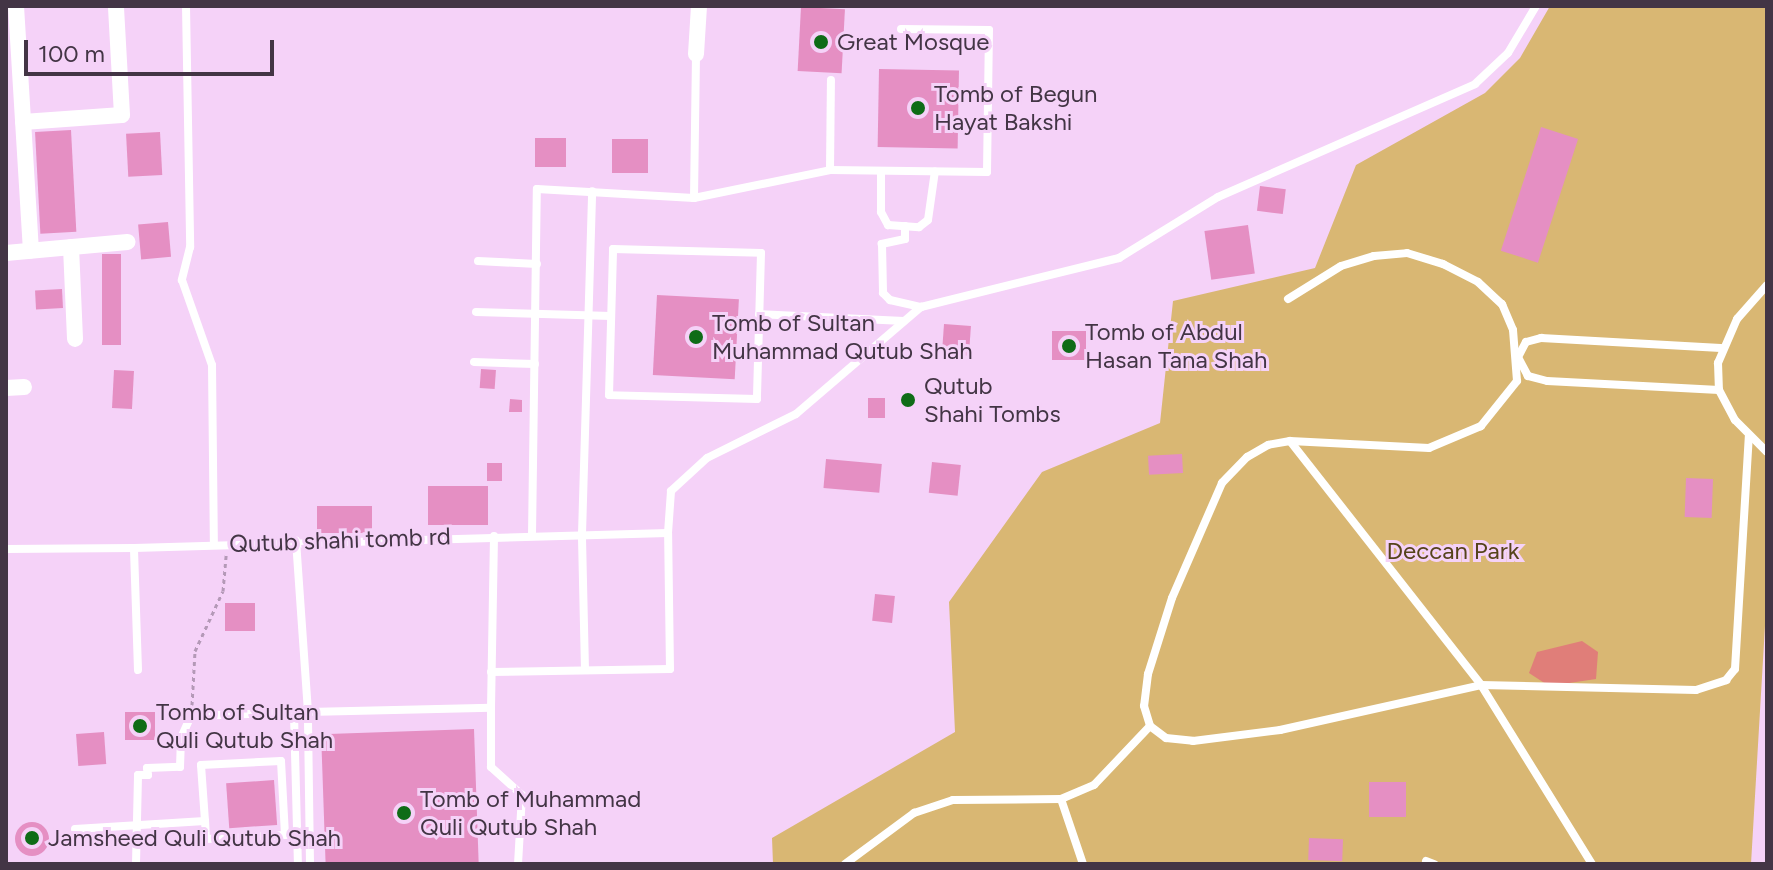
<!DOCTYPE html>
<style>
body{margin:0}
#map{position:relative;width:1773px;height:870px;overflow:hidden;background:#f5d2f8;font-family:Figtree,sans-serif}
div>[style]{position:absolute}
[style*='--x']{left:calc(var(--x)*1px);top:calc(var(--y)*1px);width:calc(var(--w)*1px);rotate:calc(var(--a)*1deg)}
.green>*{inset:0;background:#d9b773}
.water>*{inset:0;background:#e07e79}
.building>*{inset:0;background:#e58fc3;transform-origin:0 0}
.round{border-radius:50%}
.path>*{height:3px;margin-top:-1.5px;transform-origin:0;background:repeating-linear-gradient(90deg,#b499b7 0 4px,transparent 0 8px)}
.lane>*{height:8px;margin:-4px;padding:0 4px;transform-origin:4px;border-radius:4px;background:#fff}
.street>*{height:16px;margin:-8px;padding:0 8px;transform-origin:8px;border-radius:8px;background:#fff}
.dots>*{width:22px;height:22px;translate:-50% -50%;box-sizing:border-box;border:4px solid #f5d2f8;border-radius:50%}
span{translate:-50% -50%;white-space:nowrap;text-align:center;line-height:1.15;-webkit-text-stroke:6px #f5d2f8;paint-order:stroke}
.poi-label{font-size:24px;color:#433545}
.left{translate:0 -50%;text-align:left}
.street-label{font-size:24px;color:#433545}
.park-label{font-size:24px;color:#55431b}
.frame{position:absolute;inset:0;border:8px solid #433545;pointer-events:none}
.scale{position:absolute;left:24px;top:40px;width:250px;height:36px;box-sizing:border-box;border:4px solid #433545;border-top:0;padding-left:10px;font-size:24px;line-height:28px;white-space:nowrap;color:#433545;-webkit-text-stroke:6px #f5d2f8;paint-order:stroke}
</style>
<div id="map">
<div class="green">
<i style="clip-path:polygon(1550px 6px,1767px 6px,1767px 592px,1751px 864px,773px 864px,772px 838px,955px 732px,949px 602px,1042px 472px,1160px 423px,1173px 301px,1315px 268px,1356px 165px,1485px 93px,1520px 58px)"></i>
</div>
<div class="water">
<i style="clip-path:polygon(1582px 641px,1598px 652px,1596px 679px,1549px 686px,1529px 673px,1537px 652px)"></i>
</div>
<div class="building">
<i style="left:801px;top:7px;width:44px;height:64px;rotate:3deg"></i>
<i style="left:879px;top:69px;width:80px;height:78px;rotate:1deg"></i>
<i style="left:1541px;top:127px;width:39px;height:130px;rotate:18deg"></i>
<i style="left:71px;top:130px;width:102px;height:36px;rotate:87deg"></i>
<i style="left:160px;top:132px;width:43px;height:34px;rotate:87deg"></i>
<i style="left:535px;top:138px;width:31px;height:29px"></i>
<i style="left:648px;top:139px;width:34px;height:36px;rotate:90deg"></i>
<i style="left:1260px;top:186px;width:26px;height:25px;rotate:7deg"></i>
<i style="left:168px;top:222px;width:35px;height:30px;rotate:85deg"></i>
<i style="left:1248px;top:225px;width:49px;height:44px;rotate:82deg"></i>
<i style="left:121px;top:254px;width:91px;height:19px;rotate:90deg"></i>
<i style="left:62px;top:289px;width:19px;height:27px;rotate:87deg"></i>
<i style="left:657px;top:295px;width:82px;height:80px;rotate:3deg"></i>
<i style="left:944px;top:324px;width:27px;height:30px;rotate:4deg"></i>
<i style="left:1052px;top:331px;width:34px;height:29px"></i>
<i style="left:481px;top:369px;width:15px;height:19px;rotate:4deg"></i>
<i style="left:114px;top:370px;width:20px;height:38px;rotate:3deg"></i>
<i style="left:868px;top:398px;width:17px;height:20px"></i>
<i style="clip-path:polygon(510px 399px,522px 400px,522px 412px,509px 412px)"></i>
<i style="left:1182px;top:454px;width:19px;height:34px;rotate:87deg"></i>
<i style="left:826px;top:459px;width:56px;height:29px;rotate:5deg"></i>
<i style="left:932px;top:462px;width:29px;height:31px;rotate:6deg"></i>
<i style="left:487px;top:463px;width:15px;height:18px"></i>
<i style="left:1686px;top:478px;width:27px;height:39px;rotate:2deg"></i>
<i style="left:428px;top:486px;width:60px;height:39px"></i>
<i style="left:372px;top:506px;width:27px;height:55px;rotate:90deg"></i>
<i style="left:875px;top:594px;width:20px;height:27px;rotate:6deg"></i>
<i style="left:225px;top:603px;width:30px;height:28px"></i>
<i style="left:125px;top:712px;width:30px;height:28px"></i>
<i style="left:474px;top:729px;width:135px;height:153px;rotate:88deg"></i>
<i style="left:104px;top:732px;width:32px;height:28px;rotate:86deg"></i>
<i style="left:274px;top:780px;width:45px;height:48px;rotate:86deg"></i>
<i style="left:1369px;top:782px;width:37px;height:35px"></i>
<i class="round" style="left:15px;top:822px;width:34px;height:34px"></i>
<i style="left:1309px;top:838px;width:34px;height:22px;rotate:2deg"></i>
</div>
<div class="path">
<i style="--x:192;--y:705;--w:54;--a:-86.8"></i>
<i style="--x:195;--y:651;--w:66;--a:-65"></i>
<i style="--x:223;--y:591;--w:36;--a:-85"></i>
</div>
<div class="lane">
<i style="--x:186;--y:6;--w:241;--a:89"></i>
<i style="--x:190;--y:247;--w:34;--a:104"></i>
<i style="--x:182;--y:280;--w:90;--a:70.6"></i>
<i style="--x:212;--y:365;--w:179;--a:89.4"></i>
<i style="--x:830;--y:170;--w:157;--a:0.7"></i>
<i style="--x:987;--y:172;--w:142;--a:-89.2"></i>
<i style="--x:989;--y:30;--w:88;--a:-179.3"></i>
<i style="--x:881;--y:171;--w:41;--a:90"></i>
<i style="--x:881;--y:212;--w:15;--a:62"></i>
<i style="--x:888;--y:225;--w:31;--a:4"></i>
<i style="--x:919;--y:227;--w:11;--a:-38"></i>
<i style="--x:928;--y:220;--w:49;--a:-81.9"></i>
<i style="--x:694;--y:198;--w:139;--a:-11.6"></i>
<i style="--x:830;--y:170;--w:90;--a:-89.4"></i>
<i style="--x:905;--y:226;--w:13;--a:90"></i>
<i style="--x:905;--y:239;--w:24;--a:168"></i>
<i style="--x:882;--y:244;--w:49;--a:88.8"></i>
<i style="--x:883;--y:293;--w:10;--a:45"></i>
<i style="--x:890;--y:300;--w:32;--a:13"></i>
<i style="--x:613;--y:249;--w:148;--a:1.5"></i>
<i style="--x:761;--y:253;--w:146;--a:91.6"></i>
<i style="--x:757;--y:399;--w:148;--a:-178.5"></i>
<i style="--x:609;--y:395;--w:146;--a:-88.4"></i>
<i style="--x:478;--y:261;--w:59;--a:2.9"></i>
<i style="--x:1767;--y:285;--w:45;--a:131.4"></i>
<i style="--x:1737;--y:319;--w:48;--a:113.4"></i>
<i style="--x:1718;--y:363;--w:27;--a:88"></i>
<i style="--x:1719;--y:390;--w:34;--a:62"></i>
<i style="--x:1735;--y:420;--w:45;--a:45"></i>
<i style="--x:1288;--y:299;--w:62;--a:-31.9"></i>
<i style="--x:1341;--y:266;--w:34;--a:-17"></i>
<i style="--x:1374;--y:256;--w:33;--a:-5"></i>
<i style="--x:1407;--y:253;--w:38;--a:17"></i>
<i style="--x:1443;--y:264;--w:39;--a:27"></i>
<i style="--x:1478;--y:282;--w:33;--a:43"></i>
<i style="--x:1502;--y:304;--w:28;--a:67"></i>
<i style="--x:1513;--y:330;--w:51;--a:85.5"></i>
<i style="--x:1517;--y:381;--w:58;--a:128.7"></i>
<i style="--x:1481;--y:426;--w:56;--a:157.1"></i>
<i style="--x:1429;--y:448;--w:139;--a:-177.1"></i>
<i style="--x:1290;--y:441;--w:22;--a:170"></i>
<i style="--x:1268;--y:445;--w:24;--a:150"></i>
<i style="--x:1247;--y:457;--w:36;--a:134"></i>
<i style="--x:1222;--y:483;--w:125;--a:113.5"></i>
<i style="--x:1172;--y:598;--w:80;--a:107.5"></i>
<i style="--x:1148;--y:674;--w:32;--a:97"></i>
<i style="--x:1144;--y:706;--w:21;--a:73"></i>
<i style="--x:1150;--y:726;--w:20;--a:37"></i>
<i style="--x:1166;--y:738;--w:27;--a:6"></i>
<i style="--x:1193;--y:741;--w:88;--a:-7.2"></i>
<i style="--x:1280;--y:730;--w:206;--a:-12.6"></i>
<i style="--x:1481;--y:685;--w:211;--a:58.2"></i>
<i style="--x:476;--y:312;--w:135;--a:1.7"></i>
<i style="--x:759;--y:314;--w:145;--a:2.8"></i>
<i style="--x:474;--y:362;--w:61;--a:1.9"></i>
<i style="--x:1719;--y:390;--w:172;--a:-177"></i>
<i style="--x:1547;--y:381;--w:20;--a:-165"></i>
<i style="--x:1528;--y:376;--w:21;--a:-118"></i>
<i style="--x:1518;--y:357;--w:17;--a:-62"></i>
<i style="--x:1526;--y:342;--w:16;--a:-15"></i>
<i style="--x:1541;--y:338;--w:180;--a:3.2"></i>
<i style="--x:1290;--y:441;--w:310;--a:51.9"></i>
<i style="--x:1481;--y:685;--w:215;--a:1.3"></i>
<i style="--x:1696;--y:690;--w:32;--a:-18"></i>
<i style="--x:1726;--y:680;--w:14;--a:-51"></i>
<i style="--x:1735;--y:669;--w:233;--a:-86.6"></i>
<i style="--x:532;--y:535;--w:346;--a:-89.2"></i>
<i style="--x:537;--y:189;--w:157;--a:3.3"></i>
<i style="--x:694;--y:198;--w:143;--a:-89.2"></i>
<i style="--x:6;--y:549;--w:128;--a:-0.4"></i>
<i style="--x:138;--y:670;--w:122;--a:-91.9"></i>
<i style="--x:134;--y:548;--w:534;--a:-1.61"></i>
<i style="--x:668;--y:533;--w:42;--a:-85.9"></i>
<i style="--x:671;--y:491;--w:49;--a:-42.5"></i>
<i style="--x:707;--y:458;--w:99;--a:-26.3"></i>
<i style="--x:796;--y:414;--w:165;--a:-40.6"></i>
<i style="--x:921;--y:307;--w:204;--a:-13.9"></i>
<i style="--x:1119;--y:258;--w:116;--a:-31.6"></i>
<i style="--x:1218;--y:197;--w:281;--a:-23.7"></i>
<i style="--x:1475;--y:84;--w:45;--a:-43.2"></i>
<i style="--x:1508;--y:53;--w:55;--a:-59.2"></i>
<i style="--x:585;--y:670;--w:136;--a:-91.3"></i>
<i style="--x:582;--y:534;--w:343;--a:-88.3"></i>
<i style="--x:491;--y:672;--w:179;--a:-1"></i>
<i style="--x:670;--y:669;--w:136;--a:-90.8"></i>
<i style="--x:491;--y:708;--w:59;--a:90"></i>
<i style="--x:491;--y:767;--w:42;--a:42.1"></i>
<i style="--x:522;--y:795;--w:69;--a:93.3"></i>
<i style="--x:294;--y:714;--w:150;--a:88.5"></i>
<i style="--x:1061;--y:799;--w:69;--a:71.3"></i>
<i style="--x:75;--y:829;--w:130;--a:-3.5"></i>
<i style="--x:205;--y:821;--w:56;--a:-94.1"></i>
<i style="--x:201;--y:765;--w:80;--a:-2.9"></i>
<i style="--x:281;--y:761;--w:74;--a:86.9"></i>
<i style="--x:285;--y:835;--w:79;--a:177.1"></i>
<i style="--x:206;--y:839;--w:18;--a:-93"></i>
<i style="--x:1426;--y:861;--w:9;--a:21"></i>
<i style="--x:136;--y:864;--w:89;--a:-88.7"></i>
<i style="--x:138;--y:775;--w:10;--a:0"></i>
<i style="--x:148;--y:775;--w:7;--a:-98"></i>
<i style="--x:147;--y:768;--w:33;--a:-2"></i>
<i style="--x:180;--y:767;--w:29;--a:-88"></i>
<i style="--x:181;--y:738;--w:24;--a:-66"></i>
<i style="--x:191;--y:716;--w:117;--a:-2"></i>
<i style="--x:308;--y:712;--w:172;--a:-94"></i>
<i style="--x:310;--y:864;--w:152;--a:-90.8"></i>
<i style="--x:308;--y:712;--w:183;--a:-1.3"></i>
<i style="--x:491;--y:708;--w:172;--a:-89"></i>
<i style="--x:845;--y:864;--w:86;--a:-36.5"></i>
<i style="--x:914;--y:813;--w:41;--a:-18.4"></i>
<i style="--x:953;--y:800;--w:108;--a:-0.5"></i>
<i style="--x:1061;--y:799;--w:36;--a:-23"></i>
<i style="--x:1094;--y:785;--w:81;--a:-46.5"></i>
</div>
<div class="street">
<i style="--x:16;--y:6;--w:245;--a:86.5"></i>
<i style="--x:696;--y:54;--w:48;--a:-86.4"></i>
<i style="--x:23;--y:122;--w:99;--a:-4"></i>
<i style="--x:122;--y:115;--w:109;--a:-93.2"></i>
<i style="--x:71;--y:247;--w:92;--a:87.5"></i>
<i style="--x:6;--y:253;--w:122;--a:-5.2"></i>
<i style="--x:6;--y:388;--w:18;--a:-3"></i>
</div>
<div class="dots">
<i style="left:821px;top:42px;background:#0f6c17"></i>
<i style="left:918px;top:108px;background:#0f6c17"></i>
<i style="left:696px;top:337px;background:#0f6c17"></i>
<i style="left:1069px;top:346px;background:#0f6c17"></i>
<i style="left:908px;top:400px;background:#0f6c17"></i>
<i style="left:140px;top:726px;background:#0f6c17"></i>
<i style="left:404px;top:813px;background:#0f6c17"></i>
<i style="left:32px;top:838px;background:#0f6c17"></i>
</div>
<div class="poi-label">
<span class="left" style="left:837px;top:42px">Great Mosque</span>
<span class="left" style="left:934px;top:108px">Tomb of Begun<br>Hayat Bakshi</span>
<span class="left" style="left:712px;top:337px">Tomb of Sultan<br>Muhammad Qutub Shah</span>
<span class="left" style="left:1085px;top:346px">Tomb of Abdul<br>Hasan Tana Shah</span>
<span class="left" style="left:924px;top:400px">Qutub<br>Shahi Tombs</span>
<span class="left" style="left:156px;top:726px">Tomb of Sultan<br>Quli Qutub Shah</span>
<span class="left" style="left:420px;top:813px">Tomb of Muhammad<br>Quli Qutub Shah</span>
<span class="left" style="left:48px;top:838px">Jamsheed Quli Qutub Shah</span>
</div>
<div class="street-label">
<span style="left:340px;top:540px;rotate:-2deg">Qutub shahi tomb rd</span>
</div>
<div class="park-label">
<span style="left:1453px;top:551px">Deccan Park</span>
</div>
<div class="frame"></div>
<div class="scale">100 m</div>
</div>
